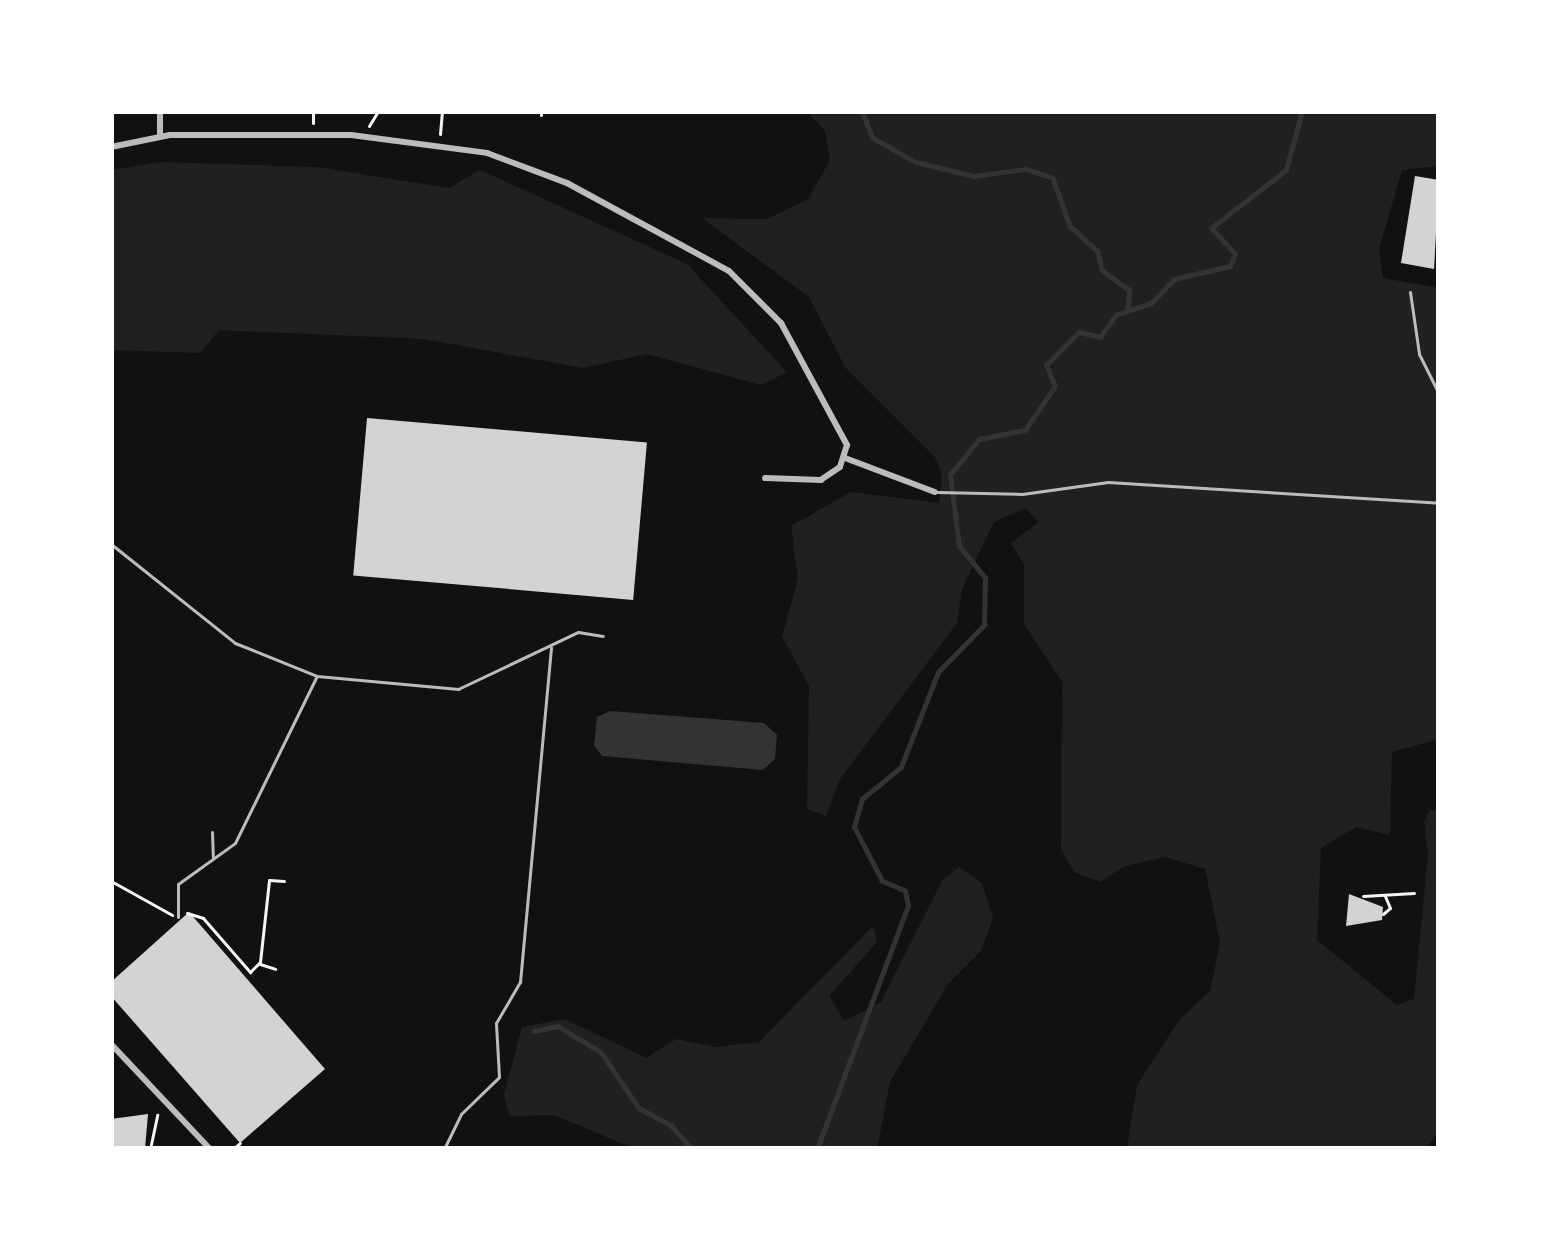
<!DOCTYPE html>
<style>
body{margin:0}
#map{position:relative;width:1550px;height:1260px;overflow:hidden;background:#111;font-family:Quicksand,sans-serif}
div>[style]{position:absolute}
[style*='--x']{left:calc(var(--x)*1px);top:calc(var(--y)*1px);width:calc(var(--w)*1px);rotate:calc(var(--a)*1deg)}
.green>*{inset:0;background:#202020}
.water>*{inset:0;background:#333}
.stream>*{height:4.5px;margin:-2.25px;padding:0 2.25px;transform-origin:2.25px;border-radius:2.25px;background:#333}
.building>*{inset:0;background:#d3d3d3;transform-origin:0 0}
.path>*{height:3px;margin:-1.5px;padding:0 1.5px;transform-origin:1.5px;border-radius:1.5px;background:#f5f5f5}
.service>*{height:3px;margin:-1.5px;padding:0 1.5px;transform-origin:1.5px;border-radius:1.5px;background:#bcbcbc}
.minor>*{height:6px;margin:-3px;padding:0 3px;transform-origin:3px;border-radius:3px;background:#bcbcbc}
span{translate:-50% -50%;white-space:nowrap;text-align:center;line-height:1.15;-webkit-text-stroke:12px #fff;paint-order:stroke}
.frame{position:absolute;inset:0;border:114px solid #fff;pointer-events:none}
</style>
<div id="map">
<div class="green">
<i style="clip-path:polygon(806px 111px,1439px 111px,1439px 166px,1402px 170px,1379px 249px,1383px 278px,1439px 288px,1439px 739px,1392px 752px,1390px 835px,1356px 827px,1321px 848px,1317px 940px,1397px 1005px,1414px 999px,1428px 854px,1424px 821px,1430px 810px,1439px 812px,1439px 1132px,1425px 1149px,1127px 1149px,1137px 1085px,1180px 1019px,1210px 991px,1220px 942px,1205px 869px,1165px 857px,1125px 866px,1100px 882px,1074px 872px,1061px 849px,1062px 682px,1024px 624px,1024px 565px,1011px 543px,1039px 522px,1025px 508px,994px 522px,962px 589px,957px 623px,840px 779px,826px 816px,807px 809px,809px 686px,782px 637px,798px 578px,791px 526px,851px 492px,939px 503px,942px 475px,935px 457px,845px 367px,809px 297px,702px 218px,767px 219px,808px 199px,830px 160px,825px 131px)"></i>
<i style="clip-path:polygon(161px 162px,317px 167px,449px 188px,480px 170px,687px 264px,787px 372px,761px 385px,647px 354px,583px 368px,423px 339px,219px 330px,200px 353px,111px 350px,111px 170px)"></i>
<i style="clip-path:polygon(959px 867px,982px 883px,993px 918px,981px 951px,948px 984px,890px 1082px,877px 1149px,635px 1149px,554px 1115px,509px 1116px,504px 1094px,522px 1027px,565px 1019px,646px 1058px,676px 1039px,716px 1047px,759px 1042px,873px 926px,877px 942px,829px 996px,844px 1021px,881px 1002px,942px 881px)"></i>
</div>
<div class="water">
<i style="clip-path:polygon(610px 711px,764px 723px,777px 735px,775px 759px,763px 770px,602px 756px,594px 745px,597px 717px)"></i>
</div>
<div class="stream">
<i style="--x:862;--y:111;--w:29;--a:68"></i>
<i style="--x:873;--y:138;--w:49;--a:29.2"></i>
<i style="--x:916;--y:162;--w:60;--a:13.6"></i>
<i style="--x:974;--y:176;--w:52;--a:-7.7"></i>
<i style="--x:1026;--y:169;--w:28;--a:18"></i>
<i style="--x:1053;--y:178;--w:51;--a:70.5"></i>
<i style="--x:1070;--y:226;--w:38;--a:42"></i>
<i style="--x:1098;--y:251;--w:19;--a:78"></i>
<i style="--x:1102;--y:270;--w:34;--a:36"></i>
<i style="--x:1130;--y:290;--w:19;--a:96"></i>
<i style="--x:534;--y:1031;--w:25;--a:-12"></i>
<i style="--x:558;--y:1026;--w:50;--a:31.2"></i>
<i style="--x:601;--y:1052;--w:68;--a:55.8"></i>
<i style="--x:639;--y:1108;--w:36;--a:28"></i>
<i style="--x:671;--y:1125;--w:32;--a:49"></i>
<i style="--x:817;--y:1149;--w:259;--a:-69.5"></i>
<i style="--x:908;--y:906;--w:15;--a:-101"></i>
<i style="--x:905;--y:891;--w:25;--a:-157"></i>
<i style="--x:882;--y:881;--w:61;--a:-117.4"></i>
<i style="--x:854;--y:827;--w:29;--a:-74"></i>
<i style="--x:862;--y:799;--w:50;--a:-39.4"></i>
<i style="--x:901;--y:767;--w:102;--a:-68.7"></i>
<i style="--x:938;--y:672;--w:66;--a:-45.6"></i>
<i style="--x:984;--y:625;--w:47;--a:-88.8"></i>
<i style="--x:985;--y:578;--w:41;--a:-129.1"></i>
<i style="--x:959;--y:546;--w:72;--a:-97.2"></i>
<i style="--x:950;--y:475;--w:46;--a:-51.1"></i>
<i style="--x:979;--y:439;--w:47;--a:-11.1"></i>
<i style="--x:1025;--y:430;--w:53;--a:-55.7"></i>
<i style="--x:1055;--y:386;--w:23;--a:-113"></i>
<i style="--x:1046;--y:365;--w:47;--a:-45"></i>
<i style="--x:1079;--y:332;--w:22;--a:13"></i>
<i style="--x:1100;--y:337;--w:27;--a:-54"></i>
<i style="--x:1116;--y:315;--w:37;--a:-19"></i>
<i style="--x:1151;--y:303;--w:33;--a:-46"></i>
<i style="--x:1174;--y:279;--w:57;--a:-13.1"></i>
<i style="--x:1230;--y:266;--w:13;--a:-67"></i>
<i style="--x:1235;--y:254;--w:35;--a:-133"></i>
<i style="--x:1211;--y:228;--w:95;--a:-37.7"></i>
<i style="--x:1286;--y:170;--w:61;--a:-74.8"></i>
</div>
<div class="building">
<i style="clip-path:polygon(1415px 176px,1439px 180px,1434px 269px,1401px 263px)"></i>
<i style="left:367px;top:418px;width:281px;height:158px;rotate:5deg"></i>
<i style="clip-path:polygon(1349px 894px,1383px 907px,1382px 920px,1346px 926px)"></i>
<i style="clip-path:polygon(189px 912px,325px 1069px,240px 1143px,111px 996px,111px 982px)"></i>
<i style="clip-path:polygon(148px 1114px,145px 1149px,111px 1149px,111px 1119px)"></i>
</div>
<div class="path">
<i style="--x:541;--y:115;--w:4;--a:-90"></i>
<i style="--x:313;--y:123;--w:12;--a:-90"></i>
<i style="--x:369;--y:126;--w:17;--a:-59"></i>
<i style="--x:440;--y:134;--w:23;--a:-85"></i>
<i style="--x:1438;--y:803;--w:1;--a:0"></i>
<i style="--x:111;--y:881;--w:70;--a:29.1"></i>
<i style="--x:1363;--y:896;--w:51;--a:-3.4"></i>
<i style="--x:187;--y:913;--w:17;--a:17"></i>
<i style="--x:203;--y:918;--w:72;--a:49"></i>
<i style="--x:250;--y:972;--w:14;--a:-45"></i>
<i style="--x:260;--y:962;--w:82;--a:-83.7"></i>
<i style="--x:269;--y:880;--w:15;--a:4"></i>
<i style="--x:1383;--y:914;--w:9;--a:-41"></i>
<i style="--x:1390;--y:908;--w:13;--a:-113"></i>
<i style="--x:260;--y:964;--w:16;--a:18"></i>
<i style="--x:150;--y:1149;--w:35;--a:-78"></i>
<i style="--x:233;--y:1149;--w:9;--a:-41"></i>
</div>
<div class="service">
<i style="--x:1410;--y:292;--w:63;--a:81.7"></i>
<i style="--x:1419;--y:354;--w:45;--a:63.4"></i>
<i style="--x:937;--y:492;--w:85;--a:1.3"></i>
<i style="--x:1022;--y:494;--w:87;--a:-7.9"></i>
<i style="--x:1108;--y:482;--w:332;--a:3.6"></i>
<i style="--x:111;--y:544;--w:159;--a:38.6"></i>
<i style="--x:235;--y:643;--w:88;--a:21.9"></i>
<i style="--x:317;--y:676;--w:142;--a:5.3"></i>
<i style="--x:458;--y:689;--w:133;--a:-25.4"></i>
<i style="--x:578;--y:632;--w:25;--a:9"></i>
<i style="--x:212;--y:832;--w:25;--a:88"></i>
<i style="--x:178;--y:917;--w:33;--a:-90"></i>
<i style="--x:178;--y:884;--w:70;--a:-35.7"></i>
<i style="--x:235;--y:843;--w:184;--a:-63.9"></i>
<i style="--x:444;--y:1149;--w:39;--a:-64"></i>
<i style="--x:461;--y:1114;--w:53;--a:-44.2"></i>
<i style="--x:499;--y:1077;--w:54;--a:-93.2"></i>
<i style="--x:496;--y:1023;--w:48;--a:-59.7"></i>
<i style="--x:520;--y:982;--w:336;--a:-84.7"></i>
</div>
<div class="minor">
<i style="--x:160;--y:111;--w:24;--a:90"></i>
<i style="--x:111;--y:147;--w:60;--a:-11.5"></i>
<i style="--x:170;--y:135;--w:181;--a:0"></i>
<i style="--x:351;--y:135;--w:137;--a:7.5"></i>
<i style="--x:487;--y:153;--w:85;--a:20.6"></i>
<i style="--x:567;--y:183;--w:184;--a:28.5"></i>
<i style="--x:729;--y:271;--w:74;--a:45"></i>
<i style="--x:781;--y:323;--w:139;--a:61.6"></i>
<i style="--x:847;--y:445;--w:23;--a:108"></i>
<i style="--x:840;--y:467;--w:23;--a:146"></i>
<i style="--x:821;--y:480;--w:56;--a:-178"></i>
<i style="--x:845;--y:458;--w:96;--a:20.7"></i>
<i style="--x:111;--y:1044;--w:144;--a:46.7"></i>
</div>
<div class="frame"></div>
</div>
